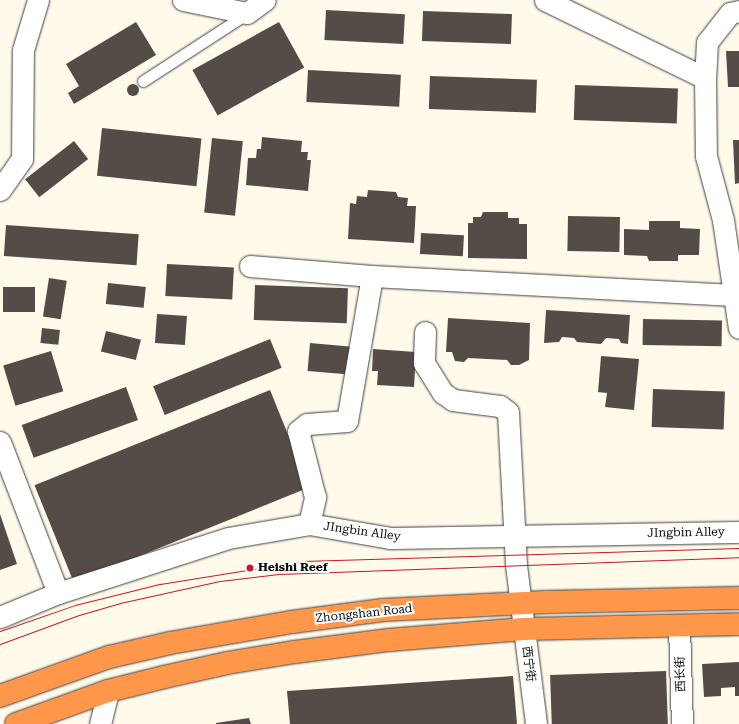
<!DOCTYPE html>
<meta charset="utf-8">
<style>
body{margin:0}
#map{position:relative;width:739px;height:724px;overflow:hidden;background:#fffaea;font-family:"Roboto Serif","Noto Sans SC",serif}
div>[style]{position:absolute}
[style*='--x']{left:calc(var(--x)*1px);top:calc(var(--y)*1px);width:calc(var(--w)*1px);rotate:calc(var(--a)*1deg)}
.building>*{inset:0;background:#554c47;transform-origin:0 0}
.round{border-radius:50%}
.roads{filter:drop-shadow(0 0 1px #3f3f3f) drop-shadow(0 0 1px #3f3f3f)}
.lane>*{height:11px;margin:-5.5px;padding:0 5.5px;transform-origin:5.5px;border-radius:5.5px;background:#fff}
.street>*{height:21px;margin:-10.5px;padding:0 10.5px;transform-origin:10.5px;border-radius:10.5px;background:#fff}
.highway>*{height:22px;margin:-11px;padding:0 11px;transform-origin:11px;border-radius:11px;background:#fe9749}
.tram>*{height:1px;margin:-0.5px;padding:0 0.5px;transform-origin:0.5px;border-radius:0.5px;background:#c41b27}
.dots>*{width:11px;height:11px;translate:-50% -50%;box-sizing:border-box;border:2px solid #fff;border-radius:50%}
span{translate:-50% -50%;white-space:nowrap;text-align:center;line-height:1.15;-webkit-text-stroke:4px #fff;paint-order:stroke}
.street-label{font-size:12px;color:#0c0c0c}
.poi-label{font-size:12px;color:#0c0c0c;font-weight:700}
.left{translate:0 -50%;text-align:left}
</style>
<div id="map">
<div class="building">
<i style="left:326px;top:10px;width:79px;height:30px;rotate:3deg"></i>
<i style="left:423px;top:11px;width:89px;height:30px;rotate:2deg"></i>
<i style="clip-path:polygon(136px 22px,156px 55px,74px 104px,68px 93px,79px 86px,66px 64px)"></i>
<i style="left:279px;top:22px;width:52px;height:99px;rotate:61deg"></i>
<i style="clip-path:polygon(726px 51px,739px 51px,739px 87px,728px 87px)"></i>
<i style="left:308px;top:70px;width:93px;height:32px;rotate:3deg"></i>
<i style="left:430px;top:76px;width:107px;height:33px;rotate:2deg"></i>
<i class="round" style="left:127px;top:84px;width:12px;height:12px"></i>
<i style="left:575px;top:85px;width:103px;height:35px;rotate:2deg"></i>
<i style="left:102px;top:128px;width:100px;height:48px;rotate:6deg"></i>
<i style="clip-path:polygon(262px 137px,302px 141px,301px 152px,308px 152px,307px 160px,311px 160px,308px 191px,246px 185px,248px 158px,256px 158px,257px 149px,261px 149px)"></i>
<i style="left:212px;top:138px;width:31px;height:75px;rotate:6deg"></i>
<i style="clip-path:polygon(733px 140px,739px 140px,739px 183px,735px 184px)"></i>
<i style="left:74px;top:141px;width:23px;height:62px;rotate:52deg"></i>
<i style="clip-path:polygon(368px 190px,396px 192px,398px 197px,408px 198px,407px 206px,416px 206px,414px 243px,348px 239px,350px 203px,356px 204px,357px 196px,367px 197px)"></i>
<i style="clip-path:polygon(483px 212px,508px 212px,508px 218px,519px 218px,519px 224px,527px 224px,527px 259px,468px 258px,468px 223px,473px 223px,473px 217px,481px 217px)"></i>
<i style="left:568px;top:216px;width:52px;height:35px;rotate:1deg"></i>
<i style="clip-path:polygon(649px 221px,680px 221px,680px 228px,700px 229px,699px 255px,678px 255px,678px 261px,649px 261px,647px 256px,624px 255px,624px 229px,649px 230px)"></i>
<i style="left:6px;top:225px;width:133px;height:31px;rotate:4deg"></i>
<i style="left:421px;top:233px;width:43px;height:21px;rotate:3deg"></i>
<i style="left:167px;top:264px;width:67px;height:32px;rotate:3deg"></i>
<i style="left:49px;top:278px;width:18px;height:39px;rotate:9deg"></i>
<i style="left:108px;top:283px;width:38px;height:21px;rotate:6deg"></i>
<i style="left:255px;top:285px;width:93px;height:35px;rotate:2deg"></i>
<i style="left:3px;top:287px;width:32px;height:25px"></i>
<i style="clip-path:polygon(546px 310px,630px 315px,628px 344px,621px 343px,619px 339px,606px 338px,601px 344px,577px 342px,574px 338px,562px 337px,559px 342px,544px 343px)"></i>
<i style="left:157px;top:314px;width:30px;height:29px;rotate:4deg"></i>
<i style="clip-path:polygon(448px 318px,530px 323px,529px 360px,519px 365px,511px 365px,507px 360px,468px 358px,464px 362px,455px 361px,452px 352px,446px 352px)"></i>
<i style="left:643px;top:319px;width:79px;height:26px;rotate:1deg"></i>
<i style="left:42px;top:328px;width:18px;height:15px;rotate:6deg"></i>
<i style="left:106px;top:331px;width:36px;height:21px;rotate:14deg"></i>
<i style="left:270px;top:339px;width:31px;height:126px;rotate:68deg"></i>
<i style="left:310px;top:343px;width:42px;height:28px;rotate:5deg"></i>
<i style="clip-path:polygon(373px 349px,416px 352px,414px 387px,377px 385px,378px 371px,372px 371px)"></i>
<i style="left:51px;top:351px;width:42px;height:50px;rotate:73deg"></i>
<i style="clip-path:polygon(601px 356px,639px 359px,634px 410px,605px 407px,607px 393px,598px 392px)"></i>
<i style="left:126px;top:387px;width:35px;height:111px;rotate:70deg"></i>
<i style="left:653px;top:389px;width:72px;height:38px;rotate:2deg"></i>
<i style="left:270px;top:390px;width:105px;height:254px;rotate:68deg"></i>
<i style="clip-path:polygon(0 514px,17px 564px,0 570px)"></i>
<i style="clip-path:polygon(739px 662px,739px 696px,735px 696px,735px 687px,721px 688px,721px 696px,704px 697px,702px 664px)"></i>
<i style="left:666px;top:671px;width:53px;height:116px;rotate:88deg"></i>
<i style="clip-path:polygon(513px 676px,517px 724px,290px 724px,287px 691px)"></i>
<i style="clip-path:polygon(249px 718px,251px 724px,216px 724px,216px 723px)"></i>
</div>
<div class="roads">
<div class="lane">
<i style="--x:143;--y:81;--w:123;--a:-33"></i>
</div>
<div class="street">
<i style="--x:183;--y:0;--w:65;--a:11.5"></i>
<i style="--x:247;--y:13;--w:22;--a:-36"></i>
<i style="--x:545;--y:0;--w:178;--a:26"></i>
<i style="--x:739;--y:11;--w:9;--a:167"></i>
<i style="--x:730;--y:13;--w:37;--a:128"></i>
<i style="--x:707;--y:42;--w:36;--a:93"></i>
<i style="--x:705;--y:78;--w:78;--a:89.3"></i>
<i style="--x:706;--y:156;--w:66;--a:75.1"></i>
<i style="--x:723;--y:220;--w:109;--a:81.6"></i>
<i style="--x:0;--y:190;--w:38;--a:-55"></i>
<i style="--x:22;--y:159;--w:109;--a:-89.5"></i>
<i style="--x:23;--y:50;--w:52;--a:-73.3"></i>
<i style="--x:250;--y:266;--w:122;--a:4.7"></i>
<i style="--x:372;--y:276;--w:362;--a:3"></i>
<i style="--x:425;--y:332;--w:31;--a:92"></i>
<i style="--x:424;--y:363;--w:36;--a:58"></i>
<i style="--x:443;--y:393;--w:12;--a:35"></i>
<i style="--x:453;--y:400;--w:47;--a:7.3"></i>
<i style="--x:500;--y:406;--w:10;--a:37"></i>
<i style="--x:508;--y:412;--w:153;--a:87"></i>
<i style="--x:516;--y:565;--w:160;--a:82.8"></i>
<i style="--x:0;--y:442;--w:162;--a:69"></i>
<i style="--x:309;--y:524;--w:28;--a:-77"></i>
<i style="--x:315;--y:497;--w:68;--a:-104.4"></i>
<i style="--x:298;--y:431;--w:11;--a:-38"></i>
<i style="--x:307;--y:424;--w:40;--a:-4.3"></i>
<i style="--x:347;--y:421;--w:147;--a:-80.2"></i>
<i style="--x:0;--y:617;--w:63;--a:-22.5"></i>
<i style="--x:58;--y:593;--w:179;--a:-17.9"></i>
<i style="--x:228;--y:538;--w:82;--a:-9.8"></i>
<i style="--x:309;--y:524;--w:82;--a:9.8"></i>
<i style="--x:390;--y:538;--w:349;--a:-1"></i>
<i style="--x:679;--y:625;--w:99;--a:88.3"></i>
<i style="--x:100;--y:724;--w:34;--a:-76"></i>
</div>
<div class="highway">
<i style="--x:0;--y:696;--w:116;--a:-19.7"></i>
<i style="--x:109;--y:657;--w:63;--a:-12.9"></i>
<i style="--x:170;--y:643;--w:124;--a:-9.8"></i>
<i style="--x:292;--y:622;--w:92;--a:-7.5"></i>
<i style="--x:383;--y:610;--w:163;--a:-2.8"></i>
<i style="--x:546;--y:602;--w:193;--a:-1.2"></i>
<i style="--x:16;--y:724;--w:98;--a:-19.7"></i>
<i style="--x:108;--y:691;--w:58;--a:-14"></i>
<i style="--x:164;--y:677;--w:65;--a:-12.5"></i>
<i style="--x:227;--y:663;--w:69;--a:-9.2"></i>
<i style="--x:295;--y:652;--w:95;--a:-7.3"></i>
<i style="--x:389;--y:640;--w:135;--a:-4.7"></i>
<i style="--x:524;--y:629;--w:215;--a:-1.3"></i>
</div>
</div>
<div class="tram">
<i style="--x:0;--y:631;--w:79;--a:-19.1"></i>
<i style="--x:75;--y:605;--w:88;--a:-13.9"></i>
<i style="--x:160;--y:584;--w:145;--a:-9.1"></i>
<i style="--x:303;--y:561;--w:436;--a:-1.7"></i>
<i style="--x:0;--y:644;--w:84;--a:-20.2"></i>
<i style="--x:79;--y:615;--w:43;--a:-16.3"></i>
<i style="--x:120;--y:603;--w:102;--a:-12.4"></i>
<i style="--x:220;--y:581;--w:59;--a:-6.8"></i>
<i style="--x:279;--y:574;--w:460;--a:-2.1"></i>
</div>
<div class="dots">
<i style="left:250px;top:568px;background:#c41b27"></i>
</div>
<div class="street-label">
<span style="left:362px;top:532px;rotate:8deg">JIngbin Alley</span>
<span style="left:686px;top:533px;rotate:-1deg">JIngbin Alley</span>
<span style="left:364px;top:614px;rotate:-6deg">Zhongshan Road</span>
<span style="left:528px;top:664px;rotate:83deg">西宁街</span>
<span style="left:681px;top:674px;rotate:-92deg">西长街</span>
</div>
<div class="poi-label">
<span class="left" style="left:258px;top:568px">Heishi Reef</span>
</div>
</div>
